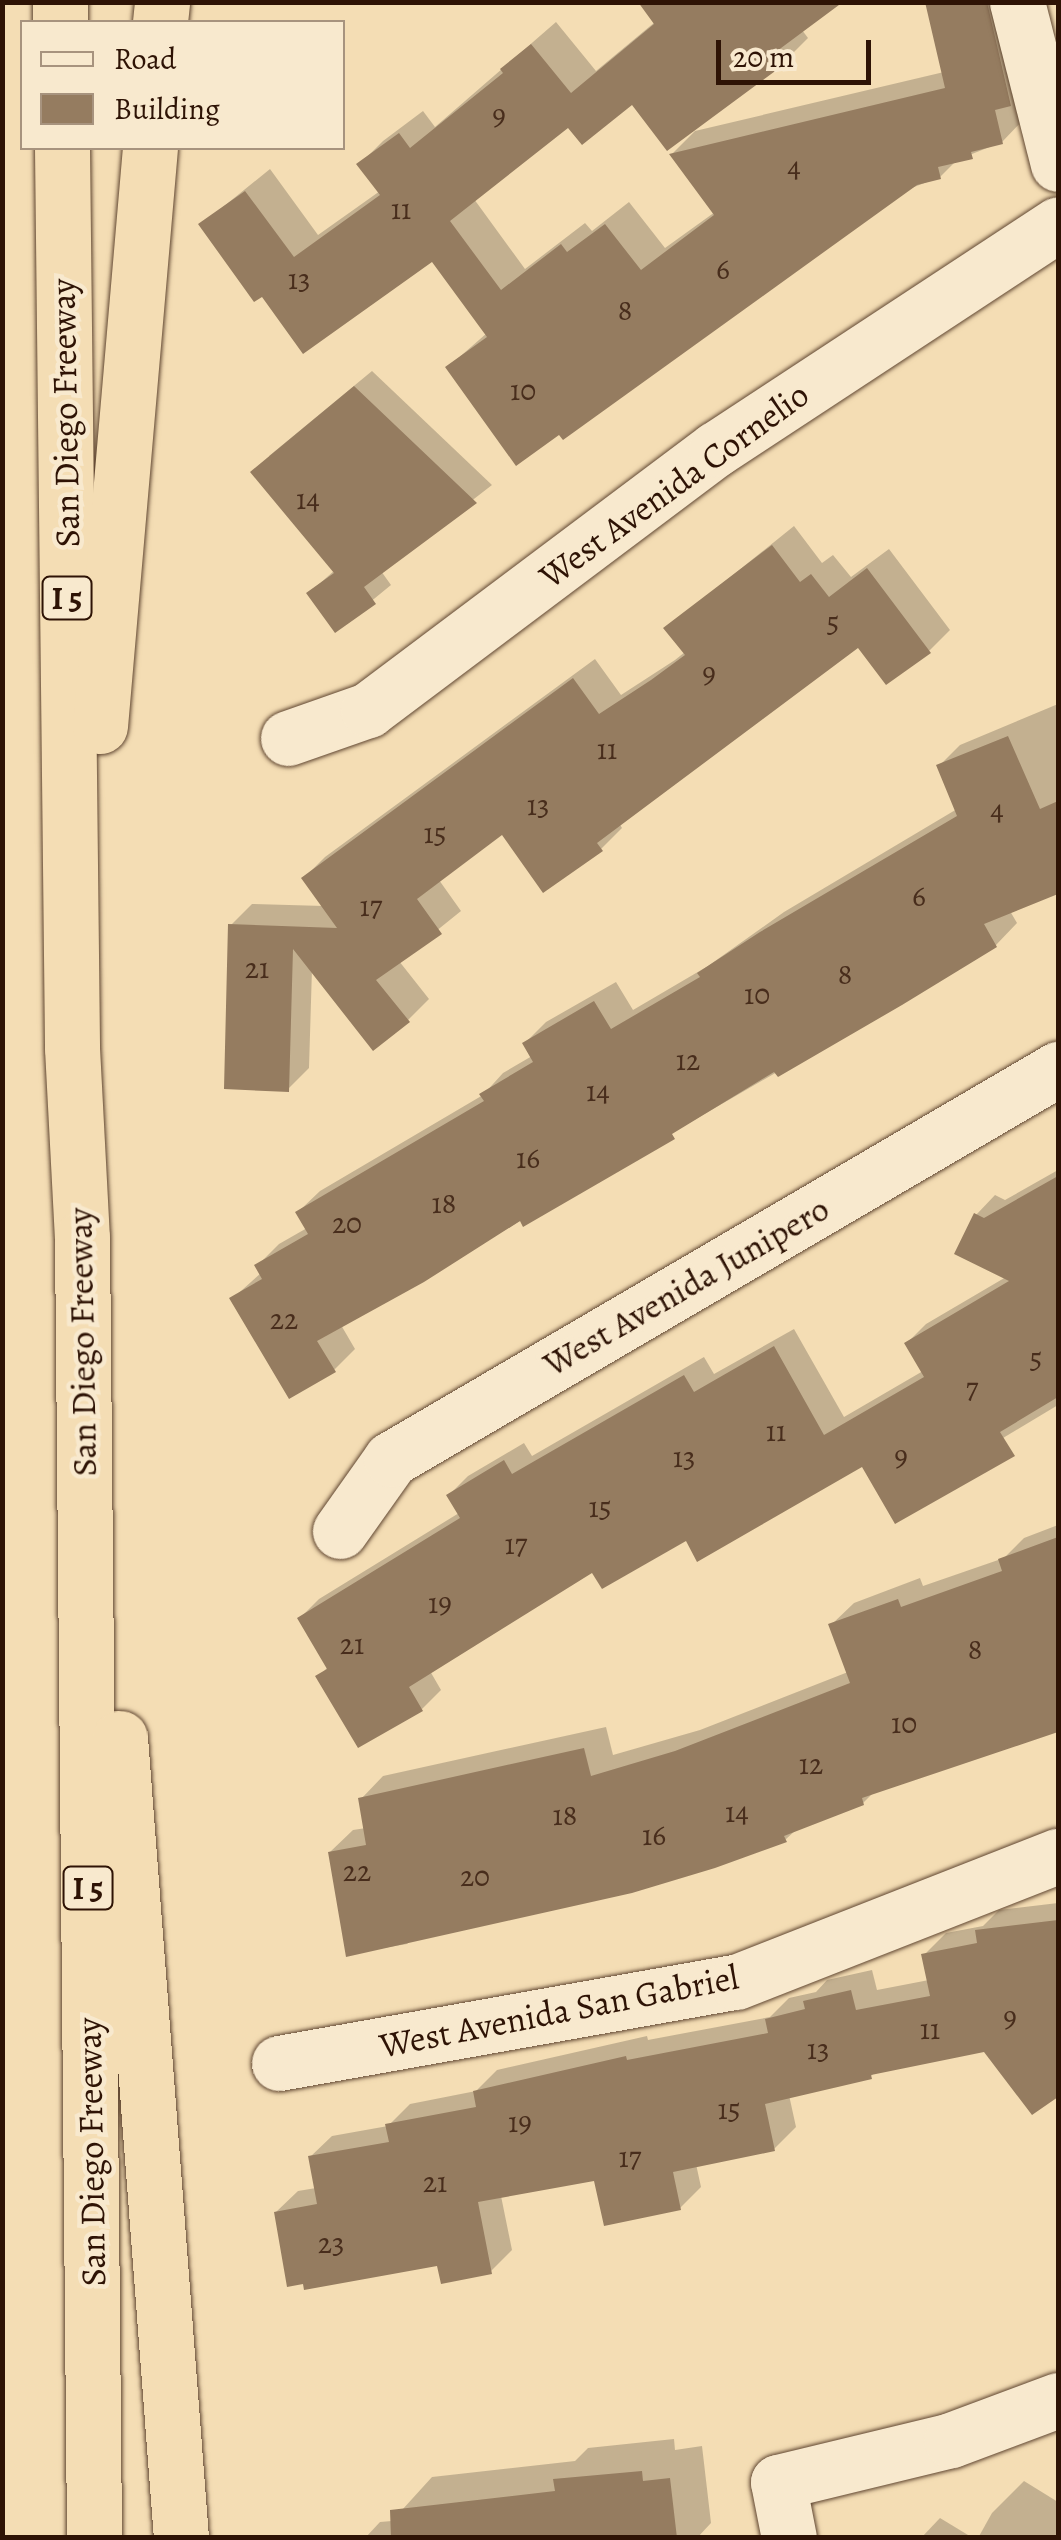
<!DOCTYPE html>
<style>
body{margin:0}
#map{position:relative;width:1061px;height:2540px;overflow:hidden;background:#f4ddb4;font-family:Alegreya,serif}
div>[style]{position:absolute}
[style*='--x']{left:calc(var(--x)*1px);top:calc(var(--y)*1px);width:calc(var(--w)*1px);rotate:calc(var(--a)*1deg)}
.shadow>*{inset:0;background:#0003}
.building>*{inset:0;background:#957c60}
.roads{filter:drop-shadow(0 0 2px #604631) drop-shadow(0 0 2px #604631)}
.minor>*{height:55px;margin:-27.5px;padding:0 27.5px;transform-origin:27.5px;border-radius:27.5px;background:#f8e9ce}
.highway>*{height:55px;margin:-27.5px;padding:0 27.5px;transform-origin:27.5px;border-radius:27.5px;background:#f4ddb4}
span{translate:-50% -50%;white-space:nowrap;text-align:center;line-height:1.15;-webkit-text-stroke:9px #f8e9ce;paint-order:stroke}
.number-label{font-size:30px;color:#482d1c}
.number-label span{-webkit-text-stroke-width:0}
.shield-label span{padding:2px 8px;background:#f8e9ce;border:2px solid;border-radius:8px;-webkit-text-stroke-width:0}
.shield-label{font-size:32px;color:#2e1305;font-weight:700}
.street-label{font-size:35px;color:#2e1305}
.frame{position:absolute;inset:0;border:5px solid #2e1305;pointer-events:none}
.legend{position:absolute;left:20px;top:20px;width:325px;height:130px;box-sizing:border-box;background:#f8e9ce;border:2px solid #a7937e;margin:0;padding:12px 18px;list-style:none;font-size:30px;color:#2e1305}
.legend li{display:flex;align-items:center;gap:20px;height:50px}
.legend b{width:50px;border:2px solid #a7937e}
.scale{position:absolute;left:716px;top:40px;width:155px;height:45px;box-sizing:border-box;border:5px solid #2e1305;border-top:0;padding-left:12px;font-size:30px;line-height:35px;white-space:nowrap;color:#2e1305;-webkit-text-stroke:8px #f8e9ce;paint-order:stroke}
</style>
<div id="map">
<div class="shadow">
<i style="clip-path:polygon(928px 2px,1015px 2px,1025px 118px,1002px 142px,957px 160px,940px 177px,448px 367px,487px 333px,432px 259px,262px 293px,202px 224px,270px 169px,318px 235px,380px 191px,360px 164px,383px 141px,423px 111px,435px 127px,556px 22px,596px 71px,655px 22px,802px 30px,808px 38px,785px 61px,667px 148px,633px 101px,568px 125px,474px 199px,525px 269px,585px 223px,592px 231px,629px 202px,665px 248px,715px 212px,672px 154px,695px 131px,944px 72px)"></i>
<i style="clip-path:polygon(372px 371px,492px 485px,381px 571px,391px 585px,336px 630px,309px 593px,335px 570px,269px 456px)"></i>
<i style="clip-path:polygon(794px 526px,822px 563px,833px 555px,851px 577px,889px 549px,950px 630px,929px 651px,859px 645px,619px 823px,622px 828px,601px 849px,502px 832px,439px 880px,461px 911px,399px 961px,429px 999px,408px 1020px,312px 969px,309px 1068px,288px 1089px,231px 925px,252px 904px,324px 906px,304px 878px,325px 857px,595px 659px,621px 695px,675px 660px,685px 652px,667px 628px)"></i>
<i style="clip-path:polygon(1058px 704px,1058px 892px,1010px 911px,1017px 923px,996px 945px,341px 1325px,355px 1349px,334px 1370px,232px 1299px,261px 1273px,257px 1266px,279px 1244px,307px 1228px,298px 1212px,320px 1191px,483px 1095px,503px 1073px,532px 1056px,525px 1043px,546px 1022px,616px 982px,633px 1010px,708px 966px,784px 912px,957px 809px,939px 766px,960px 745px)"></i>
<i style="clip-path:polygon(1058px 1170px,1058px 1405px,888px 1507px,863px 1464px,687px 1537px,593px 1569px,430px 1671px,441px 1690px,422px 1709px,319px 1676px,328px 1667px,300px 1618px,319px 1599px,459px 1513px,449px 1495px,468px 1476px,524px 1443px,532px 1456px,704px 1357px,714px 1374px,794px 1329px,844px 1417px,923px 1371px,907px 1343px,926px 1324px,1006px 1277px,976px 1215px,995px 1195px,1005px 1200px)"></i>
<i style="clip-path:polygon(1058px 1525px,1058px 1729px,874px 1792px,863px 1803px,797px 1829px,785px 1840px,416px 1936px,407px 1944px,348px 1954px,330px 1852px,353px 1830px,366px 1828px,361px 1799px,383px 1776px,606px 1727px,613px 1755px,700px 1730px,848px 1672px,831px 1625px,854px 1603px,920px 1578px,923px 1586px,1004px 1558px,1024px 1538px)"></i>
<i style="clip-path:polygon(1058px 1903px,1058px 2094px,1032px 2111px,985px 2050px,876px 2071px,871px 2076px,789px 2095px,796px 2127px,774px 2149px,696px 2164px,701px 2187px,680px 2208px,596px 2178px,501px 2196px,512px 2250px,490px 2272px,439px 2263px,276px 2212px,298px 2191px,316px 2188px,310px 2157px,332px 2136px,388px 2126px,410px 2104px,476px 2091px,497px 2070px,647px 2036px,648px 2040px,770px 2017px,789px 1998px,816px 1992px,827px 1980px,872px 1970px,877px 1990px,929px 1980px,924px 1955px,946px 1933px,983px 1926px,999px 1910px)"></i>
<i style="clip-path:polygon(674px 2439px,675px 2450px,702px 2446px,711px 2523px,697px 2538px,365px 2538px,380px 2522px,392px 2521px,432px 2477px,575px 2461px,588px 2448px)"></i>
<i style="clip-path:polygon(1024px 2481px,1058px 2502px,1058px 2538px,978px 2538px,992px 2513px)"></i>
<i style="clip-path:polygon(940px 2518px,973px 2538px,921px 2538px)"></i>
</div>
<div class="building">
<i style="clip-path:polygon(638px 2px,843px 2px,777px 51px,786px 63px,667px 151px,632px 105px,582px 145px,568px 128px,450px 221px,501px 290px,561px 244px,567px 252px,605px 224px,641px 270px,714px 215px,669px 154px,945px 88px,925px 2px,987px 2px,1011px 106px,995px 110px,1003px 144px,971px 152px,973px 159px,938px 167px,941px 179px,917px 185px,563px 440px,559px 435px,516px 466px,445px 367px,487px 337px,432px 262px,303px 354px,262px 297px,254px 302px,198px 224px,245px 191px,294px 257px,380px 195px,356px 164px,399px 133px,410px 148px,503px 73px,500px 69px,531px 44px,571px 93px,654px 24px)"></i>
<i style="clip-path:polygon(354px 386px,477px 503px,364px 587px,376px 604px,335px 633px,306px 593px,334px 573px,250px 472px)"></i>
<i style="clip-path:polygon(772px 545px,800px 582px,811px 574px,829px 597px,867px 568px,931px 653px,886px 685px,858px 648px,597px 843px,603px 851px,543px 893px,502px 835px,417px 899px,442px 934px,376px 980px,410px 1022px,373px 1051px,293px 949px,289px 1092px,224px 1089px,228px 924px,337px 928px,301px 878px,573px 678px,599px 714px,651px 680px,685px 655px,663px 628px)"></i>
<i style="clip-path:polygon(1008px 736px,1040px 809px,1058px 801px,1058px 894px,984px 924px,997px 947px,902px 1005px,778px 1077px,774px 1072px,672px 1134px,675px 1139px,523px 1227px,520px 1221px,424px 1282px,317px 1341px,336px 1372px,289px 1399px,229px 1298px,262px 1279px,254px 1265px,308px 1234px,295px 1212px,484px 1101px,479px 1094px,533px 1062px,522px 1043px,594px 1001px,611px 1029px,700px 977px,697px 973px,760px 932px,957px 816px,936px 765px)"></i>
<i style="clip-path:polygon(1058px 1176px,1058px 1397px,1000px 1432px,1015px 1456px,895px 1524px,862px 1467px,697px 1562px,686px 1541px,602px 1589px,592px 1573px,409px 1687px,423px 1711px,358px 1748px,315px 1676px,327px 1669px,297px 1618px,460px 1518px,446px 1495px,504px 1460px,512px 1474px,684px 1375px,694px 1392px,774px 1346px,824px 1435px,924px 1377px,904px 1343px,1009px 1281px,954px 1254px,974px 1213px,984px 1218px)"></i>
<i style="clip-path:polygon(1058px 1537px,1058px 1732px,862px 1798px,864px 1805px,784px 1836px,787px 1842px,715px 1868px,632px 1893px,346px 1957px,328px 1852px,366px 1845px,358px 1798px,584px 1748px,591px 1776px,675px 1751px,850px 1683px,828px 1624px,898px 1599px,901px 1607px,1002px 1571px,998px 1559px)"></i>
<i style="clip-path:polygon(1058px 1920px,1058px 2097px,1032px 2115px,984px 2052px,871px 2075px,872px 2079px,765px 2104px,775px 2151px,673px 2172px,681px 2210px,604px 2226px,594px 2181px,478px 2202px,492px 2274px,441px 2284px,437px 2266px,304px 2290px,303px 2284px,287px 2287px,274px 2212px,317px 2204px,308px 2156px,389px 2142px,385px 2124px,476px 2107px,473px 2091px,626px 2056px,627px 2060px,768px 2033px,765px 2019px,805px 2009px,803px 2001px,851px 1990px,856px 2010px,930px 1996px,921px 1954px,977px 1943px,975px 1930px)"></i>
<i style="clip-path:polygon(642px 2471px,643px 2481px,670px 2478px,677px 2538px,391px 2538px,390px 2510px,555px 2491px,553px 2479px)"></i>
</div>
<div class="roads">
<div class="minor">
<i style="--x:1017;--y:2;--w:167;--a:75.8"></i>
<i style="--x:288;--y:738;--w:85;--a:-19.3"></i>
<i style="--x:368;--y:710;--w:435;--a:-36.9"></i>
<i style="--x:716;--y:449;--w:409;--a:-33.3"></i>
<i style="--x:340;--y:1531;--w:88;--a:-54.7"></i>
<i style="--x:391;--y:1459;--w:773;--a:-30.32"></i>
<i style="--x:279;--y:2063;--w:464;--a:-10.1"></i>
<i style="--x:736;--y:1982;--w:346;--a:-21.4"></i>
<i style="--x:789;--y:2538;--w:57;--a:-101.1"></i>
<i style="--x:778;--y:2482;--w:178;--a:-13.6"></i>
<i style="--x:951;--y:2440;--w:114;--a:-20.5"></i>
</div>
<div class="highway">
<i style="--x:60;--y:2;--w:20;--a:90"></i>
<i style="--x:160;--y:22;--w:20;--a:-84"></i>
<i style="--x:62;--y:148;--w:900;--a:89.36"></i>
<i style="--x:72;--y:1048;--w:190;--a:87"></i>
<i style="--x:82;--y:1238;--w:1300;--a:89.47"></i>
<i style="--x:100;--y:726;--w:580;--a:-85.06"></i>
<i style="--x:120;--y:1738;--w:802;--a:85.64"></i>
</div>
</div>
<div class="number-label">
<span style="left:499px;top:115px">9</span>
<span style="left:794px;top:167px">4</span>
<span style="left:401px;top:209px">11</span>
<span style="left:723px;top:269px">6</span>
<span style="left:299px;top:279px">13</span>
<span style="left:625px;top:310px">8</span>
<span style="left:523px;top:390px">10</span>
<span style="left:308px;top:499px">14</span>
<span style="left:833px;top:622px">5</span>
<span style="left:709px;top:673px">9</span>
<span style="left:607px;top:749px">11</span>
<span style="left:538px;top:805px">13</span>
<span style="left:997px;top:810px">4</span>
<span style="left:435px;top:833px">15</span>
<span style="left:919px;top:896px">6</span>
<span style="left:371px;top:906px">17</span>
<span style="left:257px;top:968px">21</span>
<span style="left:845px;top:974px">8</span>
<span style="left:757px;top:994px">10</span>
<span style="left:688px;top:1060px">12</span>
<span style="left:598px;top:1091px">14</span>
<span style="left:528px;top:1158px">16</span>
<span style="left:444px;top:1203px">18</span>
<span style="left:347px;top:1223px">20</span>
<span style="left:284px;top:1319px">22</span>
<span style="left:1036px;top:1358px">5</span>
<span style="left:972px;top:1388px">7</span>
<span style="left:776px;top:1431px">11</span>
<span style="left:901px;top:1456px">9</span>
<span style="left:684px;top:1457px">13</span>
<span style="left:600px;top:1507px">15</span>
<span style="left:516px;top:1544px">17</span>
<span style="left:440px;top:1603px">19</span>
<span style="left:352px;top:1644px">21</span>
<span style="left:975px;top:1649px">8</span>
<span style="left:904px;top:1723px">10</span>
<span style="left:811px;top:1764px">12</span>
<span style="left:737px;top:1812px">14</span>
<span style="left:565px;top:1815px">18</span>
<span style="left:654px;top:1835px">16</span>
<span style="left:357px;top:1871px">22</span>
<span style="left:475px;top:1876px">20</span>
<span style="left:1010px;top:2017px">9</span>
<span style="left:930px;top:2029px">11</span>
<span style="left:818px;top:2049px">13</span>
<span style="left:729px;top:2109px">15</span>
<span style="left:520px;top:2122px">19</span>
<span style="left:630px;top:2157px">17</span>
<span style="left:435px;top:2182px">21</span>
<span style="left:331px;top:2243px">23</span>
</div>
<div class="shield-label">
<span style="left:67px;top:598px">I 5</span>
<span style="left:88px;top:1888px">I 5</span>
</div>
<div class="street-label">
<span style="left:65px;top:413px;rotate:-91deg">San Diego Freeway</span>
<span style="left:674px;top:485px;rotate:-36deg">West Avenida Cornelio</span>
<span style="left:686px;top:1286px;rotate:-30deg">West Avenida Junipero</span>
<span style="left:82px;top:1342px;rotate:-91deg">San Diego Freeway</span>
<span style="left:559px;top:2011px;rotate:-11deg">West Avenida San Gabriel</span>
<span style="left:91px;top:2152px;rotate:-91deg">San Diego Freeway</span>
</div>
<div class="frame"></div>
<ul class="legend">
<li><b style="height:12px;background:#f8e9ce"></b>Road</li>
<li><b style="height:28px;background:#957c60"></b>Building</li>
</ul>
<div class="scale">20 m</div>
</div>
